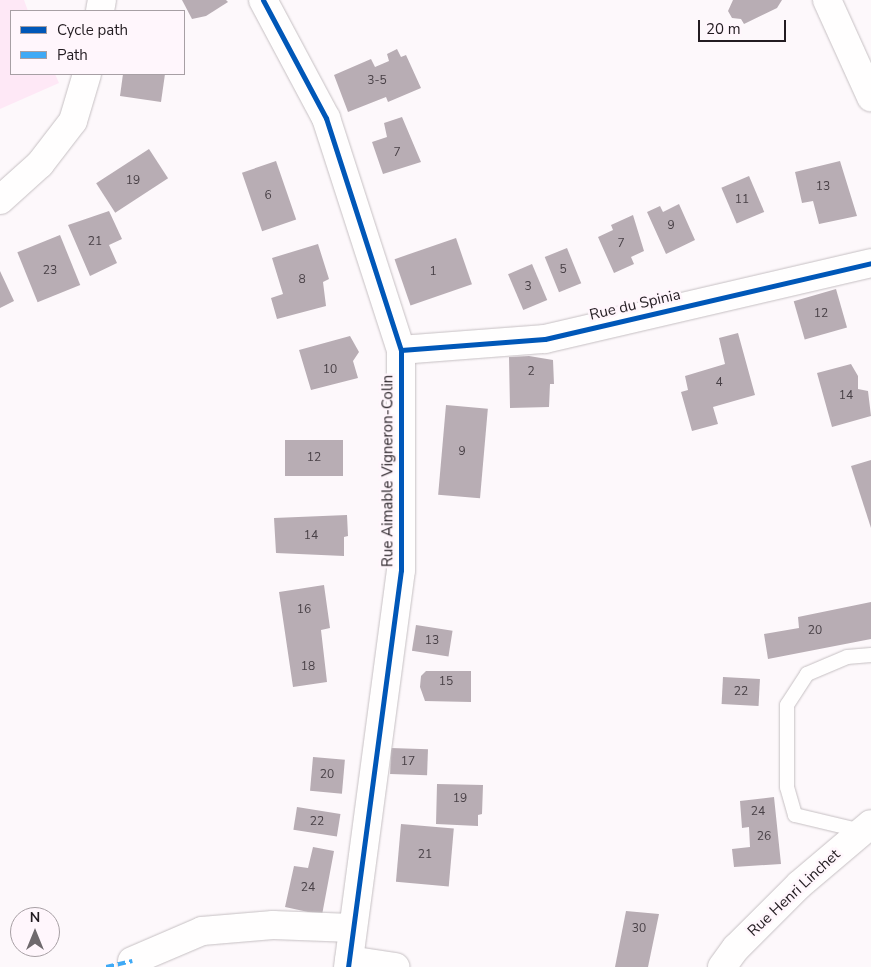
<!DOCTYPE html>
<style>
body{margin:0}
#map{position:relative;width:871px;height:967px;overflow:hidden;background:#fdf8fb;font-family:"Nunito Sans",sans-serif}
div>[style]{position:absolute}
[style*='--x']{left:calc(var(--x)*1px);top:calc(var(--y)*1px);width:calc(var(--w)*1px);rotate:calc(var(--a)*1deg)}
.green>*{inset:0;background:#fee8f6}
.building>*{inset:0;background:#b8adb4;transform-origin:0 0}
.roads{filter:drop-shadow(0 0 1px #c6c0c3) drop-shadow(0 0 1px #c6c0c3)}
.service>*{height:14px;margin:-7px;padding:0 7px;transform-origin:7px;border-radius:7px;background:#fffefe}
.minor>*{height:28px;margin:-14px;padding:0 14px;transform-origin:14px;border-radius:14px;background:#fffefe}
.tertiary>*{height:28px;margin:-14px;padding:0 14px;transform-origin:14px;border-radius:14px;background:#fffefe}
.quiet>*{height:4px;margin-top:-2px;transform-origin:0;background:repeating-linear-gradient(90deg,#3fa9f5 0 8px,transparent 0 12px)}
.cycleway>*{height:5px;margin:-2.5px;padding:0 2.5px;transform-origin:2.5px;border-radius:2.5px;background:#0057b8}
span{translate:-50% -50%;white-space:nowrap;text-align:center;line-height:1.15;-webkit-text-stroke:5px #fff6fc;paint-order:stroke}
.number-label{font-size:12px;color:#484046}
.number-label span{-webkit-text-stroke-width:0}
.street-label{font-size:15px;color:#231c21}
.legend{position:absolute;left:10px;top:10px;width:175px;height:65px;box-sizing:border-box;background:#fff6fc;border:1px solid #a79fa4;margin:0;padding:6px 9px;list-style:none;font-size:15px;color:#231c21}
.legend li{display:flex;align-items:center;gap:10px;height:25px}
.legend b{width:25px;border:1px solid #a79fa4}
.north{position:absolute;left:10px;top:907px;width:50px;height:50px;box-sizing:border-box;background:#fff6fc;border:1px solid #a79fa4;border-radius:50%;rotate:0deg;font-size:14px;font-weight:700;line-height:20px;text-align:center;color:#231c21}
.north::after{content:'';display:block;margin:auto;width:18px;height:22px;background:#6f696d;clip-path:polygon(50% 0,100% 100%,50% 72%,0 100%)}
.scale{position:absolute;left:698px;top:20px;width:88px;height:22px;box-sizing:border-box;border:2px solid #231c21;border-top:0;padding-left:6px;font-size:15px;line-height:18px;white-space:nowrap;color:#231c21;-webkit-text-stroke:4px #fff6fc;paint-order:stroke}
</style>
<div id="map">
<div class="green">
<i style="clip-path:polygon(0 0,24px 0,28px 11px,11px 11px,11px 74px,55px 74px,59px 83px,0 109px)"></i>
</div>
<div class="building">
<i style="clip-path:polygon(182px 0,226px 0,228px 2px,206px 16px,192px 19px)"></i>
<i style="clip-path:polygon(733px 0,782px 0,777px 8px,744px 24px,741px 19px,732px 18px,728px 11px)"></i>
<i style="clip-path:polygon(397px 49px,401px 57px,406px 55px,421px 88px,388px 102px,386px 97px,348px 112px,334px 75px,371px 59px,375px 67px,389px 61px,387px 54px)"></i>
<i style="clip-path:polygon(123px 74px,165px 74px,161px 102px,120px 96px)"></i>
<i style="clip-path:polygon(402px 117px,421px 162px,383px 174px,372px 142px,387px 137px,384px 123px)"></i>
<i style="left:149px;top:149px;width:35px;height:63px;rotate:57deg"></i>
<i style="left:276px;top:161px;width:62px;height:36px;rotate:71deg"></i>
<i style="clip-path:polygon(840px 161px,857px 216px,819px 224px,813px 201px,802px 203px,795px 172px)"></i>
<i style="left:749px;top:176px;width:39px;height:30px;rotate:67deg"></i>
<i style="clip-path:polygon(679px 204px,695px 240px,666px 254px,647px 212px,660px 206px,663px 212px)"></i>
<i style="clip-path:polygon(109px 211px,122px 239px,109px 245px,117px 263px,90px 276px,68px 225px)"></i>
<i style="clip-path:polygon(633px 215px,644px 251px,631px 257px,634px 264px,614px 273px,598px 237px,613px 230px,611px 225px)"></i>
<i style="left:60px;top:235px;width:54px;height:46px;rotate:68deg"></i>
<i style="left:456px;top:238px;width:49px;height:65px;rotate:71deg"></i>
<i style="clip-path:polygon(318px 244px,329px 279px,323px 282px,326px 306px,277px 319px,271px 298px,283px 294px,272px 258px)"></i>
<i style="left:567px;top:248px;width:38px;height:24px;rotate:68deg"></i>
<i style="left:532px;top:264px;width:39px;height:26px;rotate:67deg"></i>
<i style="clip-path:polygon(0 271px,14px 301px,0 308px)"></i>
<i style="left:836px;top:289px;width:40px;height:44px;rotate:74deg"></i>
<i style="clip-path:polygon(738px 333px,755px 395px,713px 407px,718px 424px,692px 431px,681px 392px,688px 390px,685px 376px,725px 364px,719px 338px)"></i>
<i style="clip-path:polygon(350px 336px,359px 352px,353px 361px,358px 378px,311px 390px,299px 350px)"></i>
<i style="clip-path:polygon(529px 356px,553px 360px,554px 384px,550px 384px,549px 407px,510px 408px,509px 357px)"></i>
<i style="clip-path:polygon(851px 364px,858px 376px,858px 389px,868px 391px,871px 416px,832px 427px,817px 373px)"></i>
<i style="left:446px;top:405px;width:42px;height:90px;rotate:5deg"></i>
<i style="left:285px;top:440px;width:58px;height:36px"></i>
<i style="clip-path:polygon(871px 460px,871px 528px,851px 466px)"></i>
<i style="clip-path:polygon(347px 515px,348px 536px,344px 537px,344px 556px,276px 553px,274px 518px)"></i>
<i style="clip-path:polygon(324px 585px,330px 628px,321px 630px,327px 682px,293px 687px,279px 592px)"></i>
<i style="clip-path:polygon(871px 602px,871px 639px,768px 659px,764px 634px,799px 628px,798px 617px)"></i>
<i style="left:416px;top:625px;width:37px;height:26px;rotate:9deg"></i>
<i style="clip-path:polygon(426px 671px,471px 671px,471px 702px,425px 701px,420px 687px,421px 676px)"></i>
<i style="left:723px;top:677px;width:37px;height:27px;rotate:3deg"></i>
<i style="left:391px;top:748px;width:37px;height:26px;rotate:2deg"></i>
<i style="left:313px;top:757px;width:32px;height:34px;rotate:5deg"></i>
<i style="clip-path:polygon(437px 784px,483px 785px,482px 814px,478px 815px,478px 826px,436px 824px)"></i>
<i style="clip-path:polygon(774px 797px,781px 864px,734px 867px,732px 849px,750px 847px,749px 827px,742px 828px,740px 801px)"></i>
<i style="left:297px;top:807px;width:44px;height:23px;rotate:9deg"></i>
<i style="left:401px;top:824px;width:53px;height:58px;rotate:5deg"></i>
<i style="clip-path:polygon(313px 847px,334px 851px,322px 915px,285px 907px,294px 866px,308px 868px)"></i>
<i style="clip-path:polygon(626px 911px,659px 914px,648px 967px,615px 967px)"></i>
</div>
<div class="roads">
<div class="service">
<i style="--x:862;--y:831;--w:69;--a:-166.6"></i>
<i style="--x:795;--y:815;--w:29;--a:-106"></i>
<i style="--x:787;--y:787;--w:82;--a:-90"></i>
<i style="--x:787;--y:705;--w:37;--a:-57"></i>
<i style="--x:807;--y:674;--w:43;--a:-23"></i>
<i style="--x:847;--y:657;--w:24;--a:-5"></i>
</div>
<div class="minor">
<i style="--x:263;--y:0;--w:134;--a:61.9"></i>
<i style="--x:326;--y:118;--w:244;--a:72.1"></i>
<i style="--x:401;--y:350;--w:220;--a:90"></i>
<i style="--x:401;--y:570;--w:401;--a:97.6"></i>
<i style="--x:100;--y:11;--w:11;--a:-80"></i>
<i style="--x:0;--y:200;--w:54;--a:-42"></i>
<i style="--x:40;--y:164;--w:54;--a:-52.5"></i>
<i style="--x:73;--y:121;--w:49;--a:-73.4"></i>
<i style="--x:401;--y:350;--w:144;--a:-4.4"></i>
<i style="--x:545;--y:339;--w:335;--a:-13.1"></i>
<i style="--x:349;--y:960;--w:47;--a:8.7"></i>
<i style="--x:132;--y:961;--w:76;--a:-23.2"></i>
<i style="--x:202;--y:931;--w:71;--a:-4.8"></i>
<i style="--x:273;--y:925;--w:79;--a:2.2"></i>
</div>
<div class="tertiary">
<i style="--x:827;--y:0;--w:107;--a:65.6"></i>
<i style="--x:722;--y:967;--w:24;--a:-54"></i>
<i style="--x:736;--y:948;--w:89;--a:-45"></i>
<i style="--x:799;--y:885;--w:94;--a:-40.3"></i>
</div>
</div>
<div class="quiet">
<i style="--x:106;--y:967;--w:27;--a:-13"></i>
</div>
<div class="cycleway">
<i style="--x:263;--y:0;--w:134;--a:61.9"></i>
<i style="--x:326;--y:118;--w:244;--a:72.1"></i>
<i style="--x:401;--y:350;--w:220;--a:90"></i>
<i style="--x:401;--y:570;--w:401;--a:97.6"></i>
<i style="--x:401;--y:350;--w:144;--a:-4.4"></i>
<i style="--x:545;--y:339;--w:335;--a:-13.1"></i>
</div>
<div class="number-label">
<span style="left:377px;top:81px">3-5</span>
<span style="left:397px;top:153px">7</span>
<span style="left:133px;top:181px">19</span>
<span style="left:823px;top:187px">13</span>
<span style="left:268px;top:196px">6</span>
<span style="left:742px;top:200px">11</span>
<span style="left:671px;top:226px">9</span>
<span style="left:95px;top:242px">21</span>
<span style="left:621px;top:244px">7</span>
<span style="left:563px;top:270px">5</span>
<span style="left:50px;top:271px">23</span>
<span style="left:433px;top:272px">1</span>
<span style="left:302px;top:280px">8</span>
<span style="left:528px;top:287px">3</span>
<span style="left:821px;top:314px">12</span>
<span style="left:330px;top:370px">10</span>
<span style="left:531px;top:372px">2</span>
<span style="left:719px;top:383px">4</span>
<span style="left:846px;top:396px">14</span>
<span style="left:462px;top:452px">9</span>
<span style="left:314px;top:458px">12</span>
<span style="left:311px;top:536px">14</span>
<span style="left:304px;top:610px">16</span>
<span style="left:815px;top:631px">20</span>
<span style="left:432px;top:641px">13</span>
<span style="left:308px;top:667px">18</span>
<span style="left:446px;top:682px">15</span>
<span style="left:741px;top:692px">22</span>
<span style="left:408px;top:762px">17</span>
<span style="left:327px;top:775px">20</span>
<span style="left:460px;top:799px">19</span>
<span style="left:758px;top:812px">24</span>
<span style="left:317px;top:822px">22</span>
<span style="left:764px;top:837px">26</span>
<span style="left:425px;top:855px">21</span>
<span style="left:308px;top:888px">24</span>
<span style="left:639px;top:929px">30</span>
</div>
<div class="street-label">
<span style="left:635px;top:305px;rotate:-13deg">Rue du Spinia</span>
<span style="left:388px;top:471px;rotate:-90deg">Rue Aimable Vigneron-Colin</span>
<span style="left:794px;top:893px;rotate:-43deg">Rue Henri Linchet</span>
</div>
<ul class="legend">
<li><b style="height:6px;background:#0057b8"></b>Cycle path</li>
<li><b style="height:6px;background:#3fa9f5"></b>Path</li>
</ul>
<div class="north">N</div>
<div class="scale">20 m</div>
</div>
